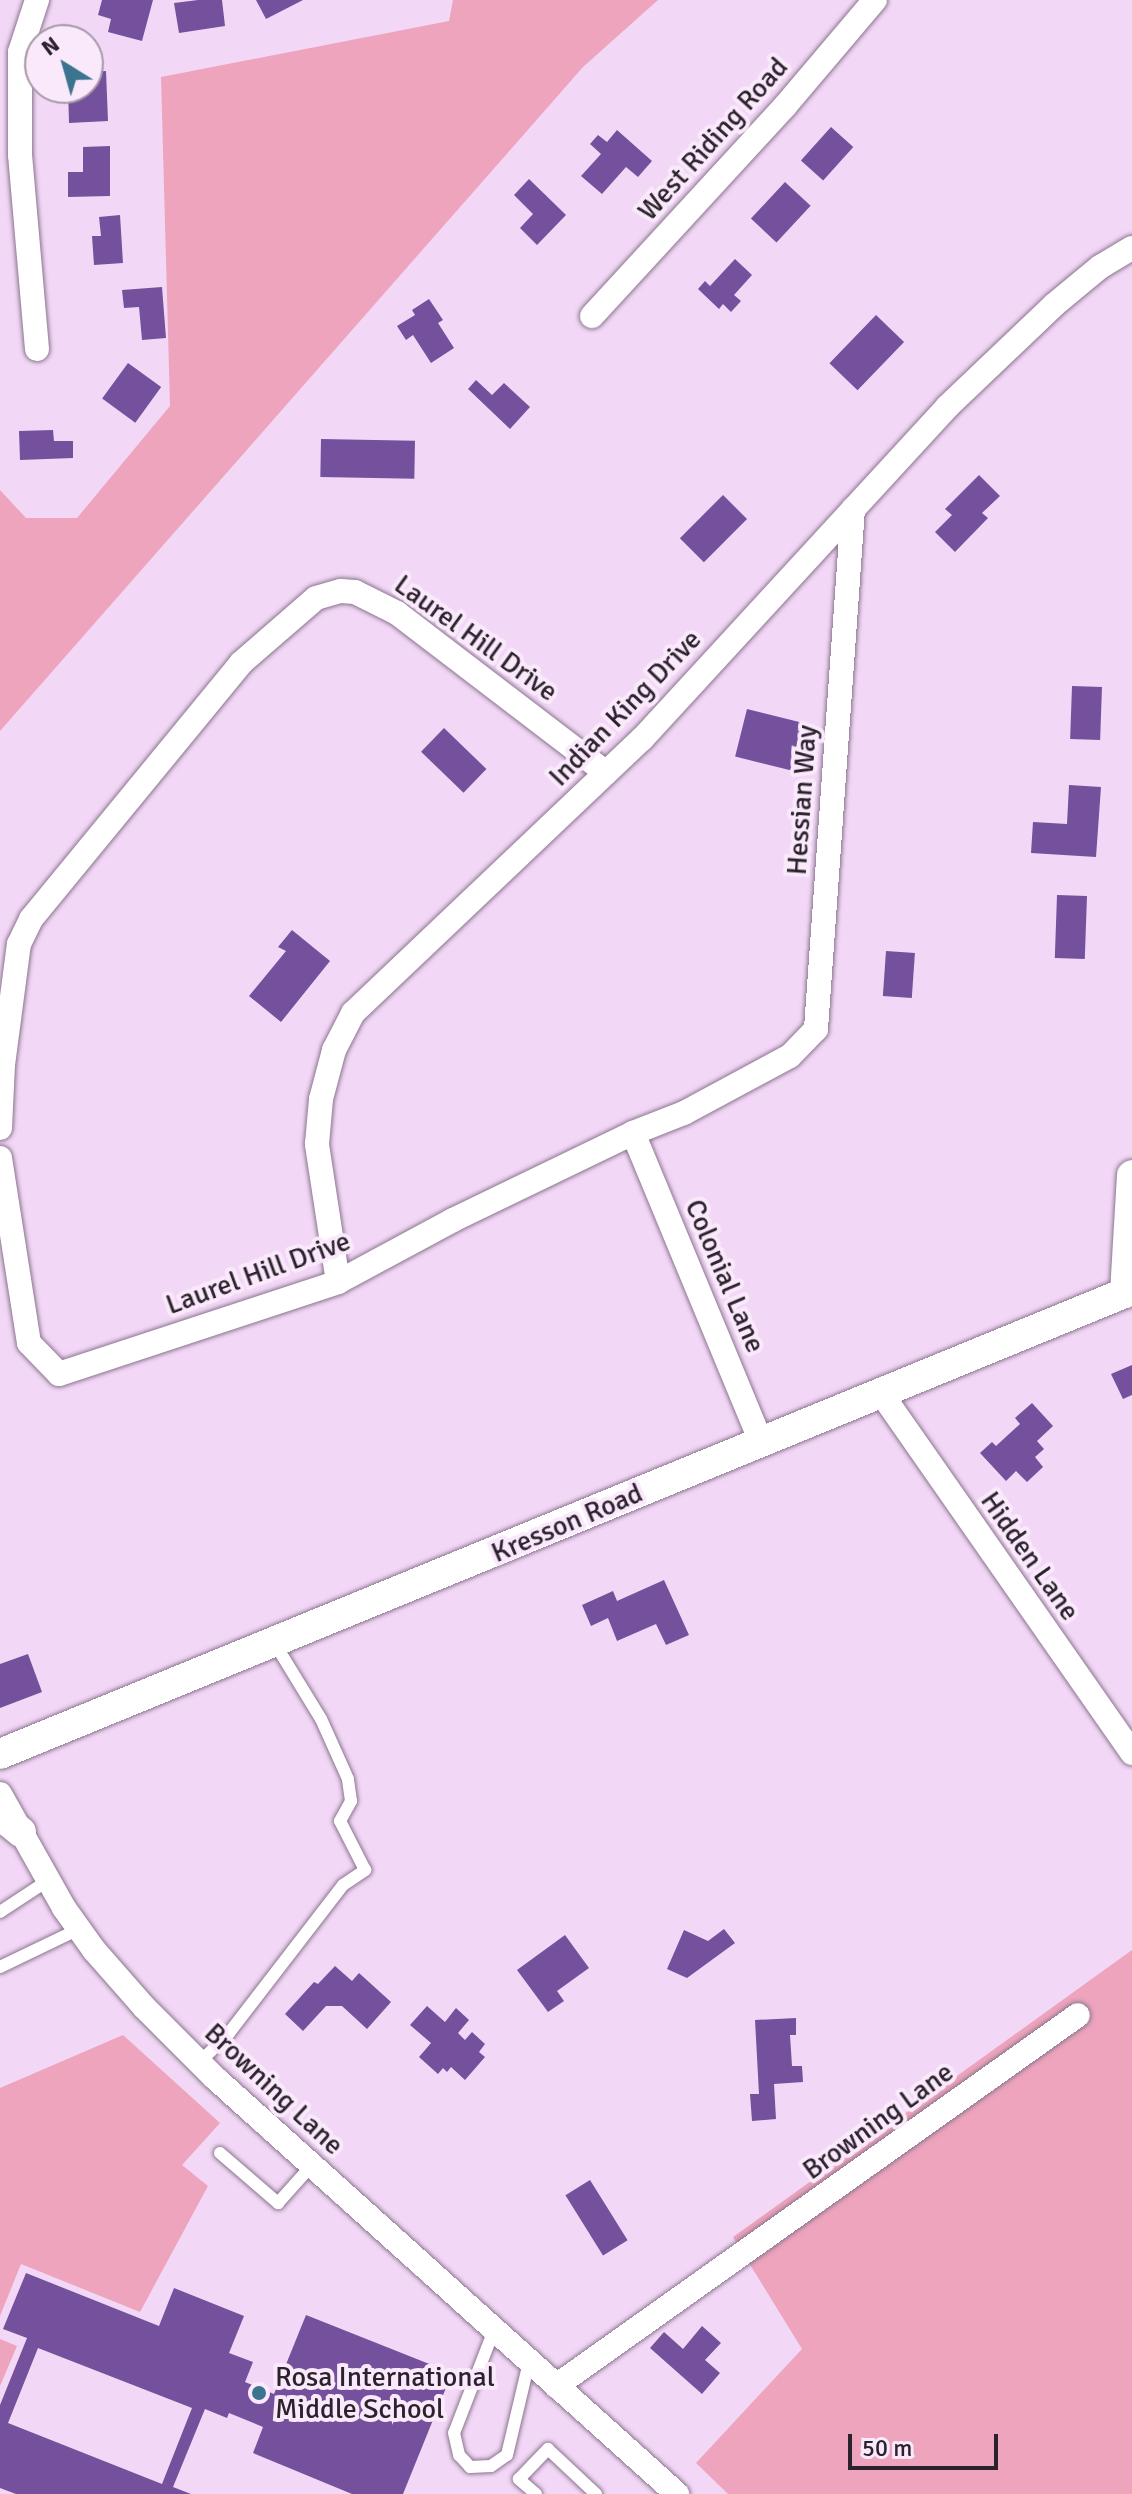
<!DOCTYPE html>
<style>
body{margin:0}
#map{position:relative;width:1132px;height:2494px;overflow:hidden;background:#f2d8f6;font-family:Signika,sans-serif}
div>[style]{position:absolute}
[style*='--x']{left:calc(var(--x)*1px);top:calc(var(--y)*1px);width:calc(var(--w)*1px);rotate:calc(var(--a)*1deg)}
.green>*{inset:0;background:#eda4bc}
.building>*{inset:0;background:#74509d;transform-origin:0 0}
.roads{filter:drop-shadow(0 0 2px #8b748f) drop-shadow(0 0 2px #8b748f)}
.service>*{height:12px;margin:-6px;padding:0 6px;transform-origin:6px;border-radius:6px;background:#fff}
.minor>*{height:24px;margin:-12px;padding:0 12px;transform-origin:12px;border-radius:12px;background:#fff}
.tertiary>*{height:30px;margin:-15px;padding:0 15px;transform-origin:15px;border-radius:15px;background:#fff}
.dots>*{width:22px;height:22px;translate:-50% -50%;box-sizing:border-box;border:4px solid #f9e9fb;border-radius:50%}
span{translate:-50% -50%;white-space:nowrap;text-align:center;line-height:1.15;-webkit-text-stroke:8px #f9e9fb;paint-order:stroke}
.street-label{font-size:28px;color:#2c222d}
.poi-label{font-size:28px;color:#2c222d}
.left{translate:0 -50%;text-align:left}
.north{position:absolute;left:24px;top:24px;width:80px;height:80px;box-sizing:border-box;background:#f9e9fb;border:2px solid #a799a9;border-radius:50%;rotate:323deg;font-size:22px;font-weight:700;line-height:32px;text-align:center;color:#2c222d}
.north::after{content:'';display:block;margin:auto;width:28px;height:36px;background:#3b748e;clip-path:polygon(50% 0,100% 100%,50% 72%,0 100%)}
.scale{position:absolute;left:848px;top:2434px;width:150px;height:36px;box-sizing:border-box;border:4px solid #2c222d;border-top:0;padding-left:10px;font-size:24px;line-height:28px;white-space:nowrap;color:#2c222d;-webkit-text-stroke:6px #f9e9fb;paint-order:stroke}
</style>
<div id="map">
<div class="green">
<i style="clip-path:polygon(453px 0,658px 0,583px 67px,0 731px,0 490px,26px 518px,77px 518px,170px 406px,161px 77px,449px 21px)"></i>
<i style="clip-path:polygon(1132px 1950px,1132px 2494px,728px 2494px,696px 2463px,802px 2349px,733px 2237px)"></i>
<i style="clip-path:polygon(123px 2035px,220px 2123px,182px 2165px,208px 2186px,140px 2312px,21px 2264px,0 2316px,0 2088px)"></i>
<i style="clip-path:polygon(0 2339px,17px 2346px,0 2386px)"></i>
</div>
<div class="building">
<i style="clip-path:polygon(102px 0,153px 0,142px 41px,108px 32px,111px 19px,98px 15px)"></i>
<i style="clip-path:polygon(198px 0,222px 0,225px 26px,179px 33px,174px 3px)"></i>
<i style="clip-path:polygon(256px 0,303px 0,266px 19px)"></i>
<i style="clip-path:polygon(106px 71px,108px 121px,69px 123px,68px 88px,88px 88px,88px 72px)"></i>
<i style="left:831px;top:127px;width:30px;height:45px;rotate:42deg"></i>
<i style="clip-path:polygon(617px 130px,652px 161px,638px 177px,626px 167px,602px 194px,581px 176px,601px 154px,590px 144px,598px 135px,607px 142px)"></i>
<i style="clip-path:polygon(110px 146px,110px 196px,68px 197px,68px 172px,83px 172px,83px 147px)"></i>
<i style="clip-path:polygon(529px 179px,566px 215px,537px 245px,520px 228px,533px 214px,514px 195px)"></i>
<i style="left:785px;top:182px;width:35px;height:50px;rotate:43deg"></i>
<i style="clip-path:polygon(120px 215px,123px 263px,94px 265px,92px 236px,101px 236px,99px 217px)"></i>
<i style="clip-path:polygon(735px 259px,752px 275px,734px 295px,741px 301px,731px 312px,723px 304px,719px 309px,698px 289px,705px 281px,710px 286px)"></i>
<i style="clip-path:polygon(162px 287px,166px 338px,142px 340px,139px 307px,124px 308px,122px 290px)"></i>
<i style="clip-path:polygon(429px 299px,443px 320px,438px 323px,454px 348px,431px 363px,413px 335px,406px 340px,397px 326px,415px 315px,412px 310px)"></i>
<i style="left:876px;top:315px;width:39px;height:67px;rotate:44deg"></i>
<i style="left:128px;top:363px;width:41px;height:44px;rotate:36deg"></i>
<i style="clip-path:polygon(476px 380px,492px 395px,504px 383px,530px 407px,510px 429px,468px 389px)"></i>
<i style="clip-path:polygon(53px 430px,54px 441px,73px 441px,73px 458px,20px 460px,19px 431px)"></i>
<i style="left:321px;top:439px;width:94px;height:38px;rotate:1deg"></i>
<i style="clip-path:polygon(979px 475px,1000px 496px,982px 513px,988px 518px,955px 552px,935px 532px,952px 515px,945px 509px)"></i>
<i style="left:723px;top:495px;width:34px;height:61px;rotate:45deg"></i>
<i style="left:1072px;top:686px;width:30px;height:53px;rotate:2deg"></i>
<i style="left:747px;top:709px;width:57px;height:49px;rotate:14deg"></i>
<i style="left:444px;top:728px;width:59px;height:33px;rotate:44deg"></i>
<i style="clip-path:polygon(1069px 785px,1101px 787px,1096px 857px,1031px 853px,1033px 822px,1067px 824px)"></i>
<i style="left:1057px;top:895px;width:30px;height:63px;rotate:2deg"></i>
<i style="clip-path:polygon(292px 930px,330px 961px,281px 1022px,249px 996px,286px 951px,278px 947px)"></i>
<i style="left:886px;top:951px;width:29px;height:45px;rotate:4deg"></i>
<i style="clip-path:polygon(1132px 1365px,1132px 1395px,1123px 1399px,1111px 1374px)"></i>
<i style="clip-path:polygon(1032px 1403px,1053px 1426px,1037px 1441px,1044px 1449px,1035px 1457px,1043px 1467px,1027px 1482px,1016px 1471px,1006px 1481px,980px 1453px,992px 1442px,996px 1446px,1020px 1424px,1015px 1418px)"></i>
<i style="clip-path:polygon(664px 1580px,689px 1635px,666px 1645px,656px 1624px,617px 1641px,608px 1618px,591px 1626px,582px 1605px,613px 1591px,617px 1601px)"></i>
<i style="clip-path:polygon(28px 1654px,42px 1692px,0 1708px,0 1664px)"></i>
<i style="clip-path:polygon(724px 1929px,735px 1943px,687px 1978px,667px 1969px,684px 1930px,708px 1941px)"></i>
<i style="clip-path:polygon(565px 1935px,589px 1968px,557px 1991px,564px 2001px,548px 2012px,517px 1970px)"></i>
<i style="clip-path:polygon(335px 1966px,352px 1981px,359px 1973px,391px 2002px,367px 2029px,342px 2006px,326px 2006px,303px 2031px,285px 2014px,314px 1982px,318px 1984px)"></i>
<i style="clip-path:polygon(427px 2006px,445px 2022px,456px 2008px,469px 2020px,458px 2033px,465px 2040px,472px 2032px,485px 2044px,479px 2052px,485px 2057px,465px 2080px,451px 2067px,447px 2072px,443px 2068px,438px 2074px,419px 2057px,431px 2043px,410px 2025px)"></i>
<i style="clip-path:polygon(796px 2018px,796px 2035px,790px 2035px,792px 2066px,802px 2066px,803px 2082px,774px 2084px,776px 2119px,752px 2121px,750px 2094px,759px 2094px,755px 2020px)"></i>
<i style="left:590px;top:2180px;width:71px;height:29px;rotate:58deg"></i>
<i style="clip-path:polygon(evenodd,26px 2273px,159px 2326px,174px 2288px,244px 2316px,229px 2353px,253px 2362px,245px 2382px,274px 2394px,306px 2315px,452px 2373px,403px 2494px,352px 2494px,253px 2453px,263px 2427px,229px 2413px,227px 2418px,205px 2409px,173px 2487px,191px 2494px,16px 2494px,0 2488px,0 2405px,27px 2338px,3px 2329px,26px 2273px,38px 2348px,192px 2408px,162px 2484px,8px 2423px,38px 2348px)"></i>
<i style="clip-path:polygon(702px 2326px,721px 2343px,705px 2360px,720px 2373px,702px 2394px,650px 2348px,664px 2332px,683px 2349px)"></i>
</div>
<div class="roads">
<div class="service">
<i style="--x:0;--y:1912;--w:56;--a:-33.4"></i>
<i style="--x:0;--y:1967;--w:88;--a:-25.7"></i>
<i style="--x:200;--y:2062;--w:41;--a:-45"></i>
<i style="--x:229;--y:2033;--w:187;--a:-52.4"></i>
<i style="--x:343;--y:1885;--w:27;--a:-34"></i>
<i style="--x:365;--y:1870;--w:55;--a:-117"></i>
<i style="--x:340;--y:1821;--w:23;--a:-61"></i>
<i style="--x:351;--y:1801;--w:22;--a:-98"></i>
<i style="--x:348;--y:1779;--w:66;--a:-114.2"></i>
<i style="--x:321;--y:1719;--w:88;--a:-121.5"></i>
<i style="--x:220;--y:2153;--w:77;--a:40.8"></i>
<i style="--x:278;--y:2203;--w:51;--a:-48.2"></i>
<i style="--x:494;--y:2330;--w:110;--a:111.2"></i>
<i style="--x:454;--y:2433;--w:23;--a:77"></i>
<i style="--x:459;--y:2455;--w:16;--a:47"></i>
<i style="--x:470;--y:2467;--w:21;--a:-3"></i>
<i style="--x:491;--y:2466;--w:19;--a:-35"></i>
<i style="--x:507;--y:2455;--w:96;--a:-76.7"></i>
<i style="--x:536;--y:2494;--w:23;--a:-139"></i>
<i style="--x:519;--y:2479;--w:42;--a:-46"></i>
<i style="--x:548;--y:2449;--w:66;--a:43.2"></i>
</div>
<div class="minor">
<i style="--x:592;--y:316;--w:285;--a:-47.4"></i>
<i style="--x:785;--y:106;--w:139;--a:-49.7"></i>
<i style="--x:37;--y:349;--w:195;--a:-95"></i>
<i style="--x:20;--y:155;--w:103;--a:-90"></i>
<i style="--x:20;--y:52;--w:55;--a:-71.9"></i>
<i style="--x:0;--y:1128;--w:63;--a:-87.3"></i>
<i style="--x:3;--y:1065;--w:122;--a:-82.5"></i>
<i style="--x:19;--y:944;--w:28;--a:-64"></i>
<i style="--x:31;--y:919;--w:331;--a:-50.6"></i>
<i style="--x:241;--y:663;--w:99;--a:-40.9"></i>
<i style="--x:316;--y:598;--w:26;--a:-16"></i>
<i style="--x:341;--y:591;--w:14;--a:4"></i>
<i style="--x:355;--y:592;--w:47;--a:26.6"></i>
<i style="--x:397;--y:613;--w:263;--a:37.4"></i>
<i style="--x:633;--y:1133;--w:334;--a:67.5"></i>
<i style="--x:0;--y:1158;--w:187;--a:81.1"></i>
<i style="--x:29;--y:1343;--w:43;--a:45.9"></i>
<i style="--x:59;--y:1374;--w:294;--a:-18.2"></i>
<i style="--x:338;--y:1282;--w:131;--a:-28.3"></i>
<i style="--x:453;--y:1220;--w:200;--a:-25.8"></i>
<i style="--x:633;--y:1133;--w:55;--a:-21.4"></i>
<i style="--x:684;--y:1113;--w:120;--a:-28.3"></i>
<i style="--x:790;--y:1056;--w:37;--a:-46"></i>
<i style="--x:816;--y:1029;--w:521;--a:-85.93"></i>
<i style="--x:338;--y:1282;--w:140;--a:-98.7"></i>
<i style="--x:317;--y:1144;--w:45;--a:-84.9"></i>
<i style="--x:321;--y:1099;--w:51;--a:-75.1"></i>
<i style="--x:334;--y:1050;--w:42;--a:-62.8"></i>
<i style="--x:353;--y:1013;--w:398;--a:-43.5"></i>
<i style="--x:642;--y:739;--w:451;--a:-47.4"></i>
<i style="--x:947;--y:407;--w:148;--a:-43.6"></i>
<i style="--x:1054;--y:305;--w:60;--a:-39.6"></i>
<i style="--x:1100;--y:267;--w:37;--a:-31"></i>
<i style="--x:881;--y:1393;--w:439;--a:55.1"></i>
<i style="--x:0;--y:1794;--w:131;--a:60.7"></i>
<i style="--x:64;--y:1908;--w:52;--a:54.5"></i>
<i style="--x:94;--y:1950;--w:76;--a:48.7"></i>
<i style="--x:144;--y:2007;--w:100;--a:45"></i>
<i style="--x:215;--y:2078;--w:622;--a:42"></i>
<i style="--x:556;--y:2386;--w:640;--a:-35.4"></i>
</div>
<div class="tertiary">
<i style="--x:1125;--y:1293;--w:118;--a:-86.6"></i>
<i style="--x:0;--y:1754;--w:1223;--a:-22.29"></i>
<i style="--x:0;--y:1815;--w:27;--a:39"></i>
</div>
</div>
<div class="dots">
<i style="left:259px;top:2393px;background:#3b748e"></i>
</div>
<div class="street-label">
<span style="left:713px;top:139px;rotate:-48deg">West Riding Road</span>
<span style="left:476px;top:638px;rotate:36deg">Laurel Hill Drive</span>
<span style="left:625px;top:708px;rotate:-46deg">Indian King Drive</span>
<span style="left:802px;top:800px;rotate:-86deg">Hessian Way</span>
<span style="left:258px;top:1273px;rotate:-20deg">Laurel Hill Drive</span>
<span style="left:725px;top:1276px;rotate:67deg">Colonial Lane</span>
<span style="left:567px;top:1523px;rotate:-23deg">Kresson Road</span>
<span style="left:1030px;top:1556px;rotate:55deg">Hidden Lane</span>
<span style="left:274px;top:2089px;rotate:43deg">Browning Lane</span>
<span style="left:878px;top:2121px;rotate:-36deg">Browning Lane</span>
</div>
<div class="poi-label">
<span class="left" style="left:275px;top:2393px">Rosa International<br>Middle School</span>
</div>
<div class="north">N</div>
<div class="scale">50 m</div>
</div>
